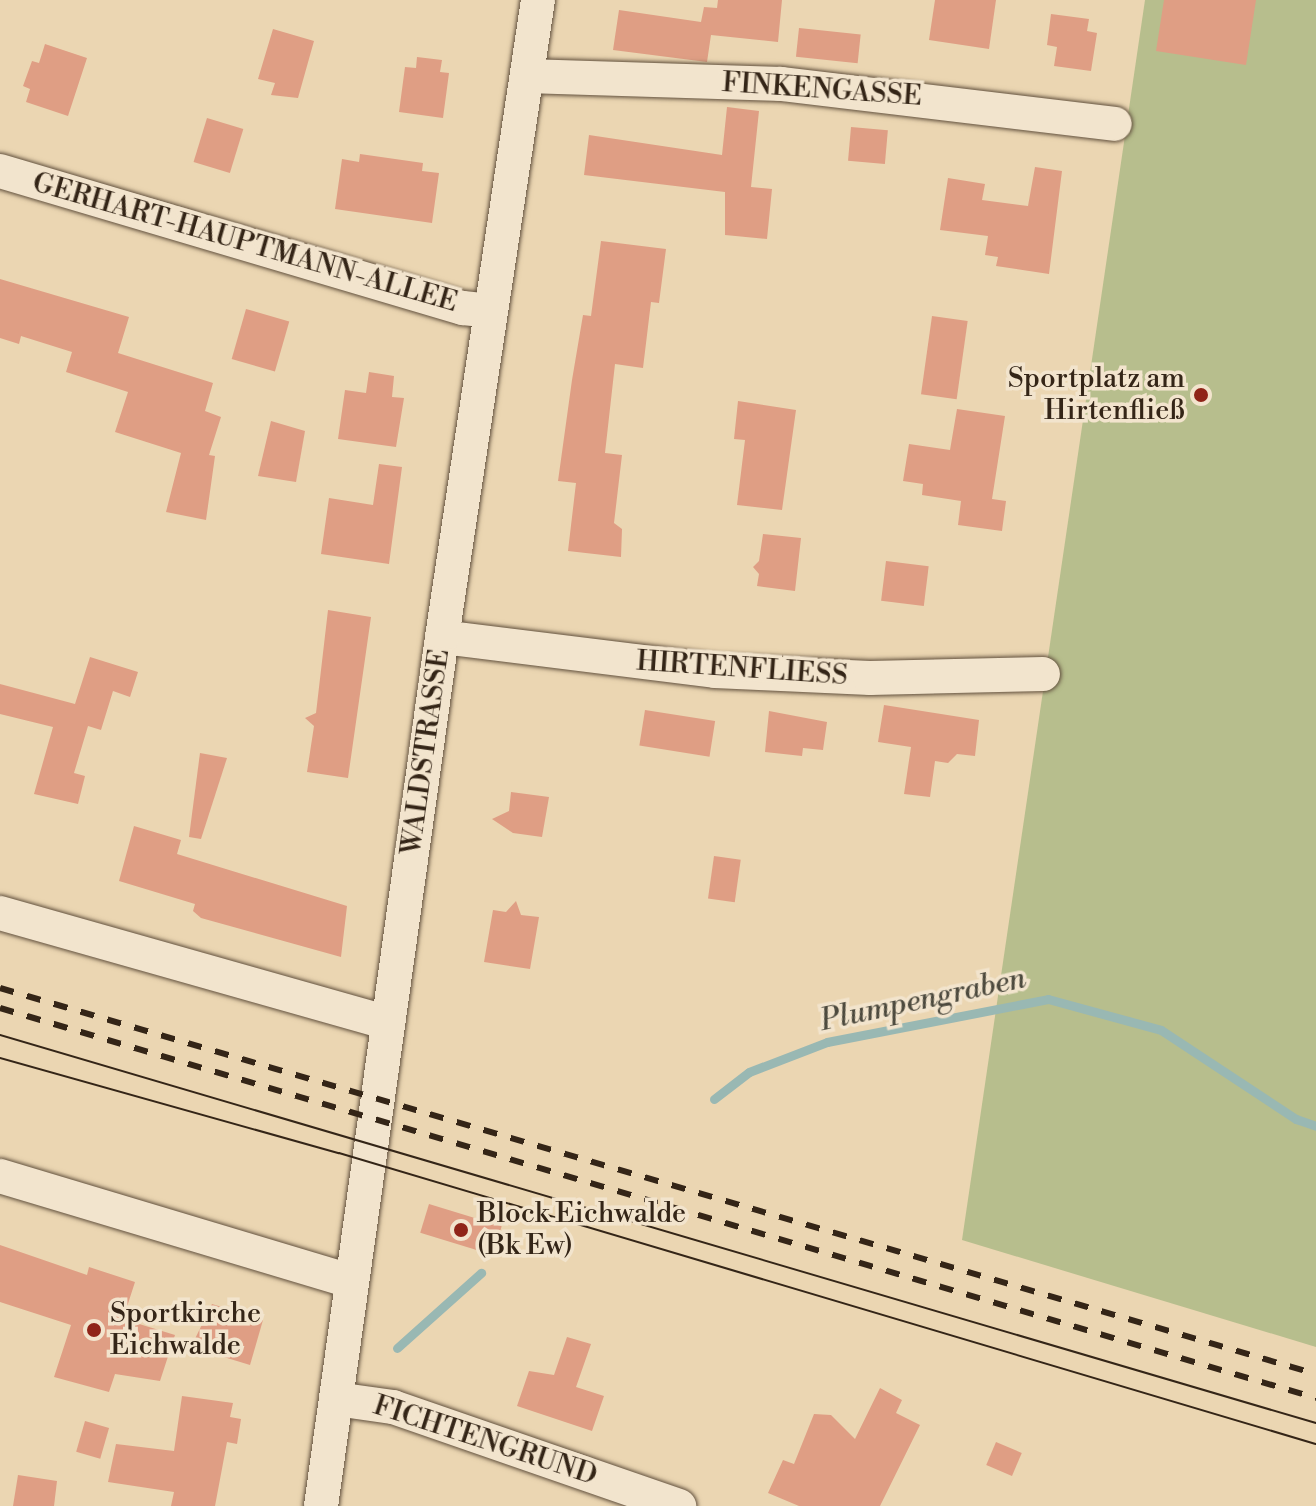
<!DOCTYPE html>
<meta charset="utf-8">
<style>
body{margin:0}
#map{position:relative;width:1316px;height:1506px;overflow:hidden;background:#ebd6b2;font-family:"Libre Bodoni",serif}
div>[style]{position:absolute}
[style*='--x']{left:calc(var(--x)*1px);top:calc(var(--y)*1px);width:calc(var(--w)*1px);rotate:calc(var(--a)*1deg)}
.green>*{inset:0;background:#b7be8d}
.stream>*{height:9px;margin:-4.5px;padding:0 4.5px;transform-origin:4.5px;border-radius:4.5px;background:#99b8b3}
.building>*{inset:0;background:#df9e84;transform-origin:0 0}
.roads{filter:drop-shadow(0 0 2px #62513e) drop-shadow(0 0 2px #62513e)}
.minor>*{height:34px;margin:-17px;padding:0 17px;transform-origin:17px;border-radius:17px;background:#f2e4cd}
.tram>*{height:2px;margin:-1px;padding:0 1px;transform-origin:1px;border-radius:1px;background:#342517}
.rail>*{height:6px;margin-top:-3px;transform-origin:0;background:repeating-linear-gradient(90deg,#342517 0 14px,transparent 0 28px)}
.dots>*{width:22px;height:22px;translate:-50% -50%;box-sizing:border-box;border:4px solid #f2e4cd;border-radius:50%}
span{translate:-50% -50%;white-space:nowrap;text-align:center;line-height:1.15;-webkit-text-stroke:7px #f2e4cd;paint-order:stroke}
.street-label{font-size:28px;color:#342517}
.poi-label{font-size:28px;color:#342517}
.right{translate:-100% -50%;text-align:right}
.left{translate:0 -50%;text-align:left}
.water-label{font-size:30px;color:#4d4a3e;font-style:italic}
</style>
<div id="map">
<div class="green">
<i style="clip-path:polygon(1145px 0,1316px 0,1316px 1347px,962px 1240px)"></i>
</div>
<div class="stream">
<i style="--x:714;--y:1099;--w:44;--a:-37.6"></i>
<i style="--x:749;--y:1072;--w:84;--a:-21"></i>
<i style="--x:827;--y:1042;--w:225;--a:-11"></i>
<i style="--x:1048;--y:999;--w:117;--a:15.3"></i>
<i style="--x:1161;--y:1030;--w:162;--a:33.4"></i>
<i style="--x:1296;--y:1119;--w:21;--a:19"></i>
<i style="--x:397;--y:1348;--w:113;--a:-41.8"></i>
</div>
<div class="building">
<i style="clip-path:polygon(718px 0,782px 0,778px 42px,711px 35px,707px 62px,613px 50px,619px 10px,701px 22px,704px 7px,717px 8px)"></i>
<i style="clip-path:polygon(935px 0,996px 0,989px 49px,929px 40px)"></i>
<i style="clip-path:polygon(1164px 0,1256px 0,1246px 65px,1156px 51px)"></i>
<i style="clip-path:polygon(1051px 14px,1089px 19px,1087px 31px,1097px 33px,1091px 71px,1054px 66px,1057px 47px,1047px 45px)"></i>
<i style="left:799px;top:28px;width:62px;height:29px;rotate:6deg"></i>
<i style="clip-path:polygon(273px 29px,314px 41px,298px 98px,271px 95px,275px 83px,258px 79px)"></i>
<i style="clip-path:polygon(45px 44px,87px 58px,68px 116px,26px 102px,30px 89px,23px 86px,32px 61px,39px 63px)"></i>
<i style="clip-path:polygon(417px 57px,442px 60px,440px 72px,449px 73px,443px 118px,399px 112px,405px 67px,416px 68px)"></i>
<i style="clip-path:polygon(727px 107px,759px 111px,751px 187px,772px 189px,767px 239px,725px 235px,725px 192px,584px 175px,589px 135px,722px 155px)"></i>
<i style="left:207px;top:118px;width:38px;height:46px;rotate:17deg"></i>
<i style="left:851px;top:127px;width:37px;height:34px;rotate:5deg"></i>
<i style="clip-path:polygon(360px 154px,423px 163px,422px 171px,439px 173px,432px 223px,335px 209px,342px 159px,359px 162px)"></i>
<i style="clip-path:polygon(1035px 167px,1062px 171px,1049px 274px,996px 266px,998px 257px,985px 255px,988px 236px,940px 230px,948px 178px,985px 184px,982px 200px,1028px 206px)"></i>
<i style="clip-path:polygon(601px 241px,666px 249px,659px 303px,651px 302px,643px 368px,615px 364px,605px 453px,622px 455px,614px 523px,622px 529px,621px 557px,568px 551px,576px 483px,558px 481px,572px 380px,583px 315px,591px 316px)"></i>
<i style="clip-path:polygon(0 279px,129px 317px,118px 353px,213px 383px,205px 411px,221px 417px,209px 455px,215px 456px,206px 520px,166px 512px,181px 453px,115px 432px,128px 392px,66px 372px,72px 352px,21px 336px,19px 344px,0 338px)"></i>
<i style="left:246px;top:309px;width:45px;height:52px;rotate:16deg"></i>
<i style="left:932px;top:316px;width:36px;height:79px;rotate:8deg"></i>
<i style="clip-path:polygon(369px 372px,394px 376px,392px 397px,404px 398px,396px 447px,338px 439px,345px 390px,366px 393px)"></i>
<i style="clip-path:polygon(738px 401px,796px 410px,782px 510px,737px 505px,745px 440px,734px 439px)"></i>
<i style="clip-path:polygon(957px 409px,1005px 416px,992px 499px,1006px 501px,1002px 531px,958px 525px,961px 501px,922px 495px,923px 484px,903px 481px,909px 444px,950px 450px)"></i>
<i style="clip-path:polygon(271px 421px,305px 431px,296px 482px,258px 476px)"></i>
<i style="clip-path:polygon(379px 464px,402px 467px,389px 564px,321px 554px,329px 498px,373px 505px)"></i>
<i style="clip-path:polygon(763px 534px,801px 538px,795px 591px,757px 586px,759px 574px,753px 567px,759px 561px)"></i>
<i style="left:886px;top:561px;width:43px;height:40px;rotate:7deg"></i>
<i style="clip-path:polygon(328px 610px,371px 617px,348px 778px,307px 772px,314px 726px,305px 718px,316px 713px)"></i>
<i style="clip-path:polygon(90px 657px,138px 672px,130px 697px,113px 691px,101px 730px,88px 726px,74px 773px,85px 776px,78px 804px,34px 794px,53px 727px,0 714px,0 684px,75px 704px)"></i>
<i style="clip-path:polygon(884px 705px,979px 720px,975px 756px,957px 754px,948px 763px,935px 761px,930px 797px,904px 794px,911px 747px,878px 742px)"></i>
<i style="left:645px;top:710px;width:71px;height:36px;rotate:9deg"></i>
<i style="clip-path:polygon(769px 711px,827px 722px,823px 750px,803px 748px,802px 756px,765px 752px)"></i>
<i style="clip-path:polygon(200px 753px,227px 758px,201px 839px,189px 837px)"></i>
<i style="clip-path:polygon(511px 792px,549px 797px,542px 837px,513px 833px,492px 819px,509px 811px)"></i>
<i style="clip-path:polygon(134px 826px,181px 840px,177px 854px,347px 906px,341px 957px,201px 918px,193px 911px,195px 904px,119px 881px)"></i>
<i style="left:714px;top:856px;width:27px;height:43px;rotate:8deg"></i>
<i style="clip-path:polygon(516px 901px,521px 915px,539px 917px,530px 969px,484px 962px,493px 910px,506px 912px)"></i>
<i style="left:429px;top:1204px;width:76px;height:30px;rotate:17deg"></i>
<i style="clip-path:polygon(0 1245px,87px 1275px,89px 1267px,135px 1282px,123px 1319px,175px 1335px,160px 1381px,115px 1374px,109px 1392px,54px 1377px,71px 1325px,0 1302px)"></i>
<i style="clip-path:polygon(212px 1304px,263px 1320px,250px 1365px,191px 1347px)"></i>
<i style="clip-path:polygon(567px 1337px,591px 1344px,576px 1387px,604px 1396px,592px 1431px,517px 1406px,529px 1371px,554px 1375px)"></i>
<i style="clip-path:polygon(880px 1388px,902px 1400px,896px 1413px,920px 1425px,880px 1506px,799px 1506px,768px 1493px,783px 1460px,794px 1464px,814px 1414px,831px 1415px,855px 1439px)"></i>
<i style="clip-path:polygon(182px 1396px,233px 1403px,230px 1417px,241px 1419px,237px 1444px,227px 1442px,215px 1506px,171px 1506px,174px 1492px,108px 1482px,116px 1444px,174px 1451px)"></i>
<i style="left:85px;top:1421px;width:25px;height:32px;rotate:16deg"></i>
<i style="left:996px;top:1442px;width:28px;height:25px;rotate:23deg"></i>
<i style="clip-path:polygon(18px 1475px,57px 1481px,54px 1506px,13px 1506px)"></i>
</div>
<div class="roads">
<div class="minor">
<i style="--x:527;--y:76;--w:254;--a:1.8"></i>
<i style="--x:781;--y:84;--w:336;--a:6.8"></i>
<i style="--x:0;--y:171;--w:483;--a:16.5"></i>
<i style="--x:463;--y:308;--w:28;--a:6"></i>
<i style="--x:442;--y:637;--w:275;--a:7.1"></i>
<i style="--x:715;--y:671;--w:155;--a:2.6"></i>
<i style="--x:870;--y:678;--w:173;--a:-1.3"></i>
<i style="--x:0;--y:913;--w:403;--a:15.8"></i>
<i style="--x:0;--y:1176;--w:366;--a:16.7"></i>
<i style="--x:336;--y:1399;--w:58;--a:8"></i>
<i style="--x:393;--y:1407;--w:303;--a:19.1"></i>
<i style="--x:321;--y:1506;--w:877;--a:-82.07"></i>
<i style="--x:442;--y:637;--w:644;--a:-81.43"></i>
</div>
</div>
<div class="tram">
<i style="--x:0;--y:1035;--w:1372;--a:16.43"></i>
<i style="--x:0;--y:1058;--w:352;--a:15.7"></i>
<i style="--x:339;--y:1153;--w:1019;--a:16.59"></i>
</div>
<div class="rail">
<i style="--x:0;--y:988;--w:1371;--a:16.35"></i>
<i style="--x:0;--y:1008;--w:1373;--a:16.51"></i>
</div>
<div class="dots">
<i style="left:1201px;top:395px;background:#8f2418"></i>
<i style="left:461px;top:1230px;background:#8f2418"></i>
<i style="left:94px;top:1330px;background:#8f2418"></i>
</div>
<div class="street-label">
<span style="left:822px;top:90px;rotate:4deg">FINKENGASSE</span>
<span style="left:245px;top:243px;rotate:16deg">GERHART-HAUPTMANN-ALLEE</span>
<span style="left:742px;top:669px;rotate:4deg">HIRTENFLIESS</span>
<span style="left:426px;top:752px;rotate:-82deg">WALDSTRASSE</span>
<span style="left:485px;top:1441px;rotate:18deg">FICHTENGRUND</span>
</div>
<div class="poi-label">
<span class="right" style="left:1185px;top:395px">Sportplatz am<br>Hirtenfließ</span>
<span class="left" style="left:477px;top:1230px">Block Eichwalde<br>(Bk Ew)</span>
<span class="left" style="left:110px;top:1330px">Sportkirche<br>Eichwalde</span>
</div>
<div class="water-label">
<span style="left:923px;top:1000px;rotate:-12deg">Plumpengraben</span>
</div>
</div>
